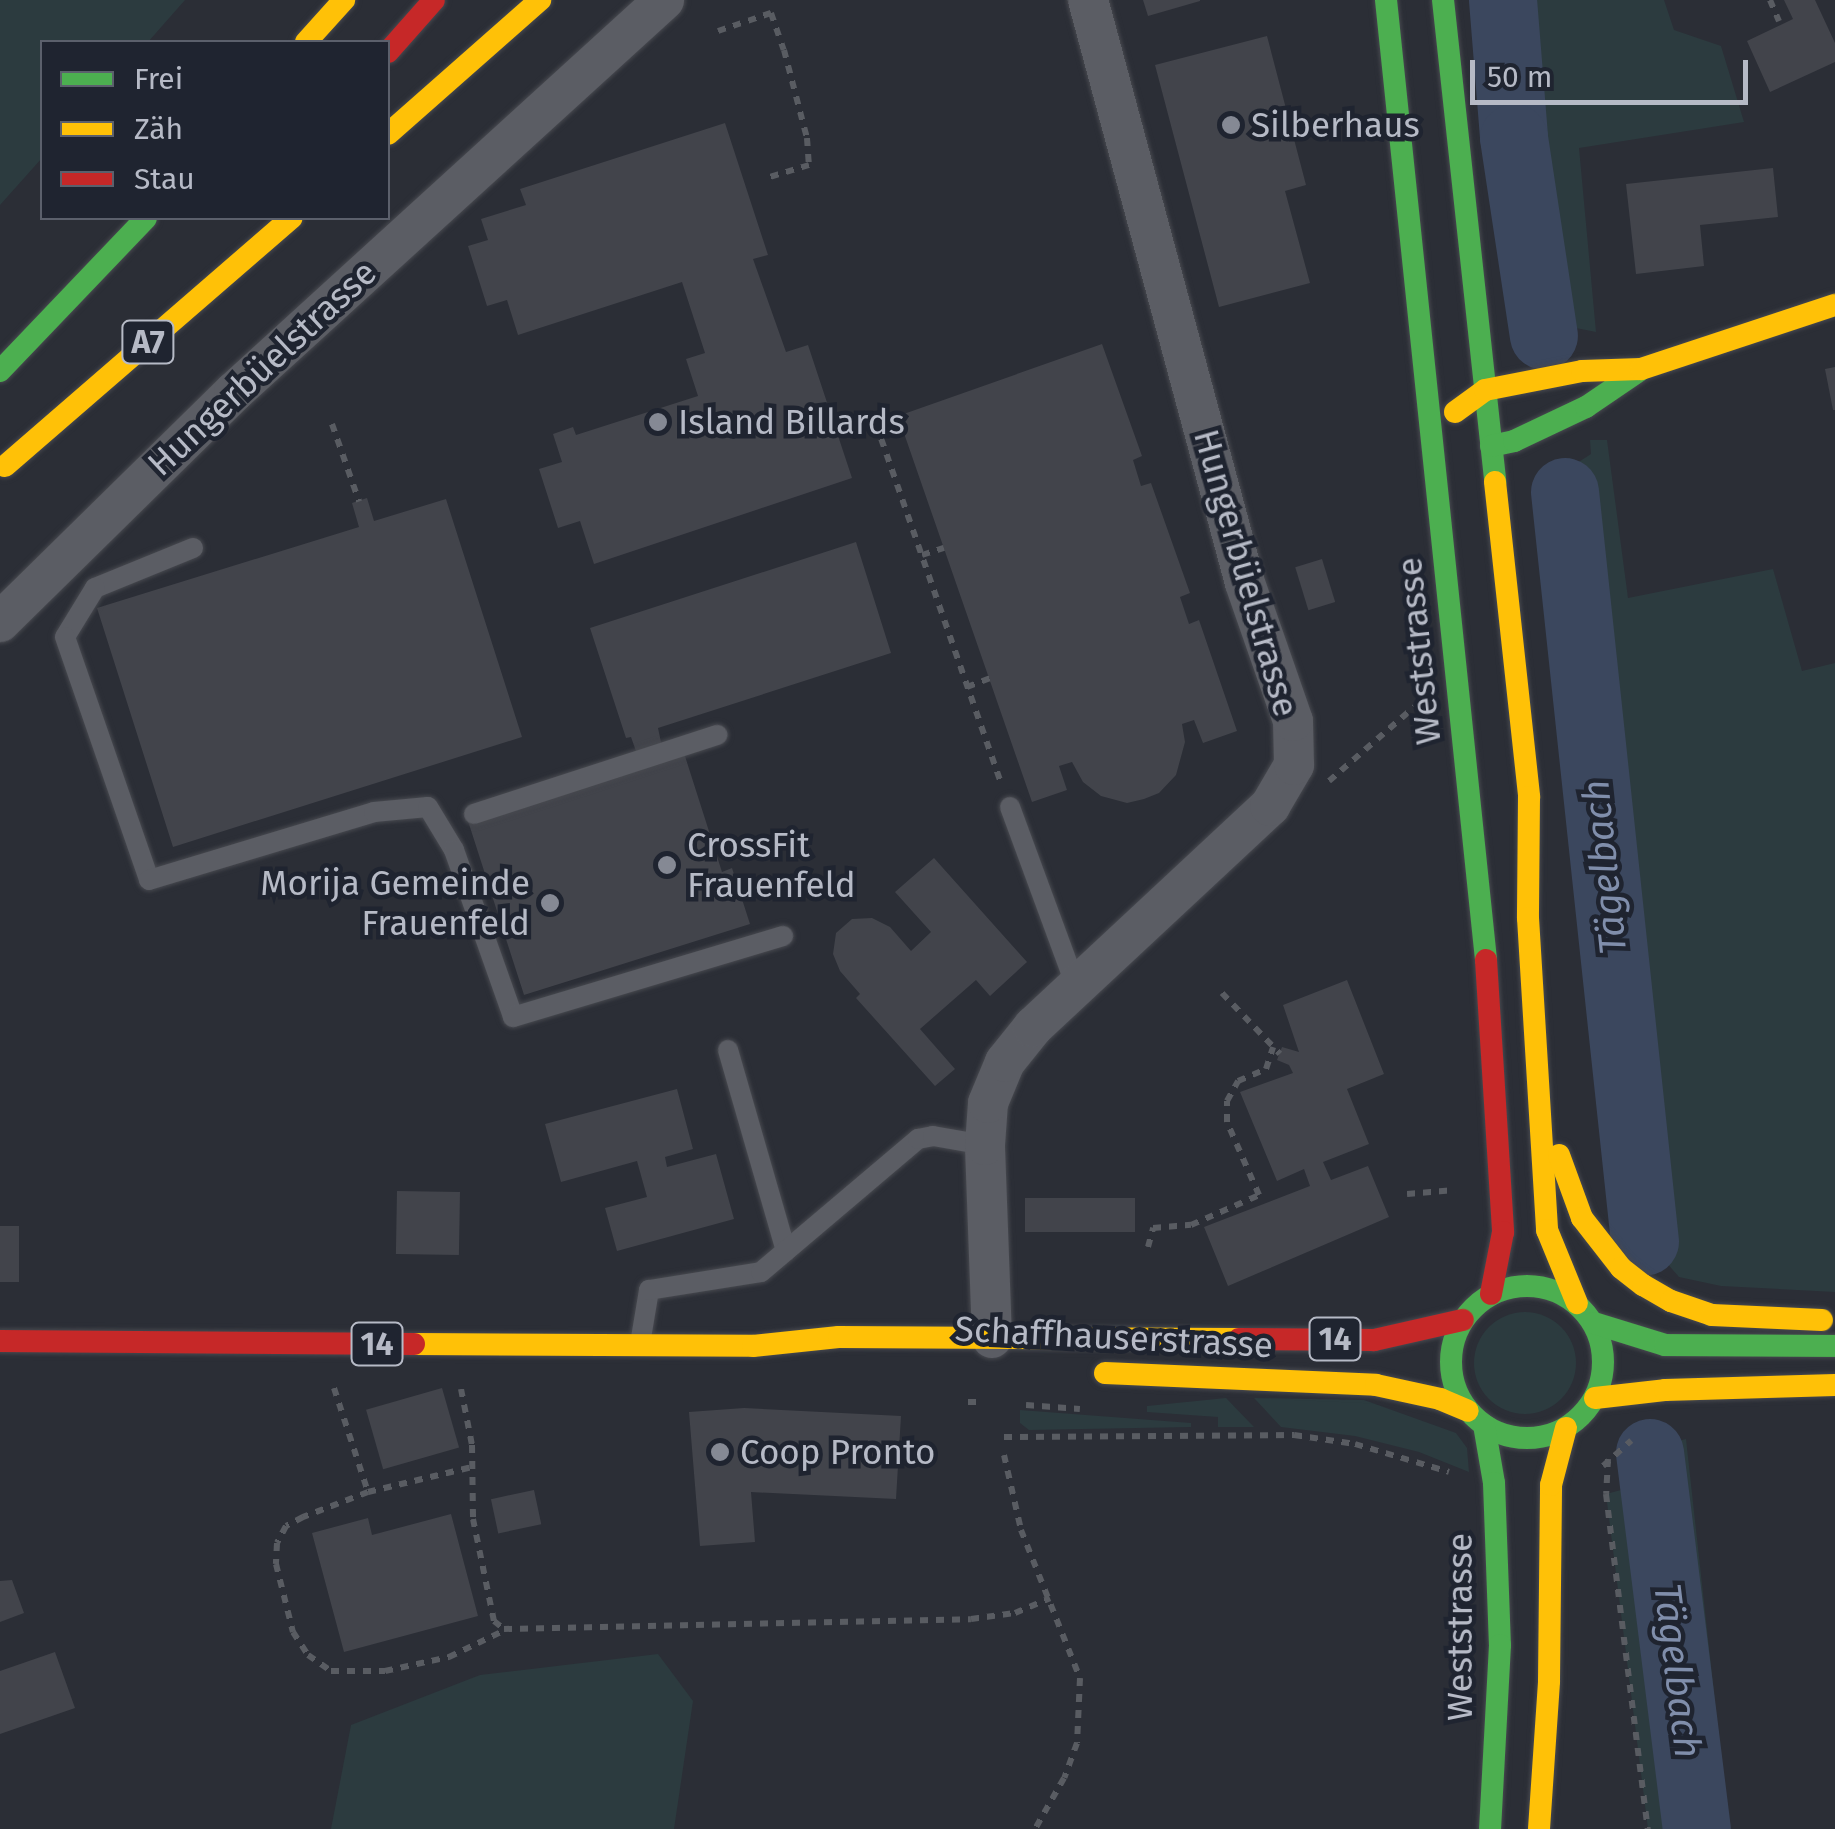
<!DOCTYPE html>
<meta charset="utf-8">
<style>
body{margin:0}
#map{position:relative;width:1835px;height:1829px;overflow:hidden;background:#2b2e36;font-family:"Fira Sans",sans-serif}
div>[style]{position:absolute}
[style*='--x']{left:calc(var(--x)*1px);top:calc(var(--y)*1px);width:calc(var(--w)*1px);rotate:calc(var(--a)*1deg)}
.green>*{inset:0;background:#2c3b3f}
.round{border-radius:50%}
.river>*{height:68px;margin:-34px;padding:0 34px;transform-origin:34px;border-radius:34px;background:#3b475e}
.building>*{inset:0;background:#42444b;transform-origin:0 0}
.path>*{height:6px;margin-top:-3px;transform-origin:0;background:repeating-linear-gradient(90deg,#595c62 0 8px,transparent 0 16px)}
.roads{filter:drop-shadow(0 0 2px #47494f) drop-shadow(0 0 2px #47494f)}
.lane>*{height:20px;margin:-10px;padding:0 10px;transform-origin:10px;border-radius:10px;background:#5b5d64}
.street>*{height:40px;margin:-20px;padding:0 20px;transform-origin:20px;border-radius:20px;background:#5b5d64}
.fast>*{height:22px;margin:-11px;padding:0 11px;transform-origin:11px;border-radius:11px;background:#4caf50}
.fast>.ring{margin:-11px;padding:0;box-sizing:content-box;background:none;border:22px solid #4caf50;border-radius:50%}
.slow>*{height:22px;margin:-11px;padding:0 11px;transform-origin:11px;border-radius:11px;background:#ffc107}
.jam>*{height:22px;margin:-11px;padding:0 11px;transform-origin:11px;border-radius:11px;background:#c62828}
.dots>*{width:28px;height:28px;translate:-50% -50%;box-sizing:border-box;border:5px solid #1f2430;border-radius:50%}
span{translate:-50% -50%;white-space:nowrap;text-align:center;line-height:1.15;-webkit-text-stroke:9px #1f2430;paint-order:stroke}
.shield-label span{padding:2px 8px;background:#1f2430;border:2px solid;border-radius:8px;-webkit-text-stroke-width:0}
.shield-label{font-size:32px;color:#b6bac6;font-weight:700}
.poi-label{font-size:35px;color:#b6bac6}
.left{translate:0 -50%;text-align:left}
.right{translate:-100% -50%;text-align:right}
.street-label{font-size:35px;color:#b6bac6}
.water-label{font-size:38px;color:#808eab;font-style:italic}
.legend{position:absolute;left:40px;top:40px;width:350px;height:180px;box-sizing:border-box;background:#1f2430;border:2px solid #5b606c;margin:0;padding:12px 18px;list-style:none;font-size:30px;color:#b6bac6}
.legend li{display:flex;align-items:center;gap:20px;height:50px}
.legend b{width:50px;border:2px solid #5b606c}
.scale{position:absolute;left:1470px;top:60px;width:278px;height:45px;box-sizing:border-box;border:5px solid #b6bac6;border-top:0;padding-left:12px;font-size:30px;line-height:35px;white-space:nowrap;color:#b6bac6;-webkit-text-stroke:8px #1f2430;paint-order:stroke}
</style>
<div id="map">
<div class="green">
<i style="clip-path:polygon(0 0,185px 0,148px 42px,42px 42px,42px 158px,0 205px)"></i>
<i style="clip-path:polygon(1476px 0,1530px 0,1535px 48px,1532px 0,1664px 0,1674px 30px,1721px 46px,1744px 122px,1579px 148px,1596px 332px,1576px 328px,1548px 169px,1571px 329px,1528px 327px,1502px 214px)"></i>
<i style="clip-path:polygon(1590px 440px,1607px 440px,1628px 598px,1773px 569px,1802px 671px,1835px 663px,1835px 1292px,1721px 1286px,1679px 1277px,1659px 1254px,1656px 1217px,1617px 1211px,1604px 1033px,1535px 507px,1540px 487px,1591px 454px)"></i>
<i class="round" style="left:1474px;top:1312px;width:102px;height:102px"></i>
<i style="clip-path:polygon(1226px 1398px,1254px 1427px,1218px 1427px,1218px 1417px,1147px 1412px,1147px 1406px)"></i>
<i style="clip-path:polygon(1254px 1398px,1364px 1400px,1456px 1433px,1467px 1448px,1469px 1472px,1419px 1452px,1355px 1436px,1281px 1427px)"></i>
<i style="clip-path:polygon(1020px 1410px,1191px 1423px,1191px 1427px,1029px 1430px,1020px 1423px)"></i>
<i style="clip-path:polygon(1686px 1439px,1729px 1829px,1648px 1829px,1606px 1494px,1621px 1490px,1623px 1470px,1640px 1451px)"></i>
<i style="clip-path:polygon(658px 1654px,693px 1701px,674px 1829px,331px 1829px,351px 1725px,480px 1675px)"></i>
</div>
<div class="river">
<i style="--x:1503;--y:0;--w:138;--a:85.4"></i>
<i style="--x:1514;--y:138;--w:200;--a:81.4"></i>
<i style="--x:1565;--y:492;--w:754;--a:83.91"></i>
<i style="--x:1650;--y:1453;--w:379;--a:82.9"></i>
</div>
<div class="building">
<i style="clip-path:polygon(1143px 0,1200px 0,1200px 1px,1148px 16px)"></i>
<i style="clip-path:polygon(1784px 0,1815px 0,1835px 43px,1835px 62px,1770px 92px,1747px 41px,1793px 19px)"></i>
<i style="clip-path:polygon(1267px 36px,1306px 185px,1285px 191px,1310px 283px,1219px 307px,1155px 65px)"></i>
<i style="clip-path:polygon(725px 123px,768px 255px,753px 259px,786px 352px,808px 345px,852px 478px,594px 564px,580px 521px,558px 528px,539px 469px,562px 462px,553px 434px,573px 427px,576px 435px,698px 396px,686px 359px,705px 353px,682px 282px,518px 335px,507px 300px,487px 306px,468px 246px,488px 240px,481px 219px,526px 205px,520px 189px)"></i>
<i style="clip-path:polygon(1773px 168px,1778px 217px,1700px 225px,1704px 266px,1636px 274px,1626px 184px)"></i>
<i style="clip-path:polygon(1102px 344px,1142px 456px,1133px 460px,1141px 486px,1151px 483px,1190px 593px,1180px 597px,1189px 624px,1199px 620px,1237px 731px,1203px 743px,1194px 720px,1182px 724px,1185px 742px,1176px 775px,1159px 793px,1144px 799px,1127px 803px,1101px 796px,1083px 782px,1072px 762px,1059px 766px,1067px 790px,1032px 802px,898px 416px)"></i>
<i style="clip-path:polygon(1835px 367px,1835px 410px,1833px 410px,1825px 369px)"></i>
<i style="clip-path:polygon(367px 498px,374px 521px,446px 499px,522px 737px,173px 847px,97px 608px,359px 527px,352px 503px)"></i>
<i style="clip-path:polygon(856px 542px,891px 653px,658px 728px,662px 747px,637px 754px,631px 737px,626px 738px,590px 628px)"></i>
<i style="left:1322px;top:559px;width:45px;height:28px;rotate:73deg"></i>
<i style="clip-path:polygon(684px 753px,722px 872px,732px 868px,750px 924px,524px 995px,468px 821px)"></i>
<i style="clip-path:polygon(934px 858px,1027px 962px,990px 996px,976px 980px,920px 1029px,955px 1069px,935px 1086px,856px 998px,860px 994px,840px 971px,833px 954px,836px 933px,852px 919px,872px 918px,890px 927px,911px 951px,931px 932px,895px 892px)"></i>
<i style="clip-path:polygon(1347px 980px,1384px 1074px,1347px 1089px,1369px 1144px,1323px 1162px,1331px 1180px,1368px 1166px,1389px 1217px,1228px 1286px,1204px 1227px,1310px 1186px,1304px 1169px,1277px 1181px,1240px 1092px,1293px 1073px,1289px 1065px,1277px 1060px,1282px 1047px,1299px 1052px,1283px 1005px)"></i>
<i style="clip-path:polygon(677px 1089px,693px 1149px,665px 1157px,667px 1167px,716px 1154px,734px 1219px,617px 1251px,605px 1208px,647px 1197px,637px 1161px,561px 1182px,545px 1124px)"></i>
<i style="left:397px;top:1191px;width:63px;height:63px;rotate:1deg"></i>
<i style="left:1025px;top:1198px;width:110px;height:34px"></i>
<i style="left:0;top:1226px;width:19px;height:56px"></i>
<i style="left:442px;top:1388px;width:62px;height:79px;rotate:74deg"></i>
<i style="clip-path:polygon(744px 1408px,901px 1416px,896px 1499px,751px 1492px,755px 1542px,700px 1546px,689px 1412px)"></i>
<i style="left:534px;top:1490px;width:35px;height:44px;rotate:78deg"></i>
<i style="clip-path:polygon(451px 1514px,478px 1616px,344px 1652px,312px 1533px,368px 1518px,372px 1535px)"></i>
<i style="clip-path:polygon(12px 1580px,24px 1613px,0 1622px,0 1581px)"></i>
<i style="clip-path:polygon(55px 1652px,75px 1708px,0 1734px,0 1671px)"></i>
</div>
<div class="path">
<i style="--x:1770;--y:0;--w:23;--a:67"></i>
<i style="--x:718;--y:31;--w:56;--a:-18.8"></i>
<i style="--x:771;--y:13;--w:39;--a:71"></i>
<i style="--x:784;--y:50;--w:91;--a:75.4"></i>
<i style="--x:807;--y:138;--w:27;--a:86"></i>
<i style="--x:809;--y:165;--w:45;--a:163.2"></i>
<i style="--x:332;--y:424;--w:82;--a:70.7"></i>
<i style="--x:876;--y:424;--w:379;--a:70.8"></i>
<i style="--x:922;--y:555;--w:23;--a:-18"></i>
<i style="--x:967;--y:687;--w:25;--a:-21"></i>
<i style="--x:1329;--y:781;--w:113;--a:-41"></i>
<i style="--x:1222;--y:993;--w:84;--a:46.4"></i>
<i style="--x:1407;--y:1194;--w:48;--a:-4.8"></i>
<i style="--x:1148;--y:1247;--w:20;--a:-75"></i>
<i style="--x:1153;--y:1228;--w:38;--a:-5"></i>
<i style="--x:1191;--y:1225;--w:74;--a:-23.8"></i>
<i style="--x:1259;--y:1195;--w:80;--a:-113.7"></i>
<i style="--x:1227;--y:1122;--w:21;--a:-90"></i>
<i style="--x:1227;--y:1101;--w:23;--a:-61"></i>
<i style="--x:1238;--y:1081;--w:30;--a:-23"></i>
<i style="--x:1266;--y:1069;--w:23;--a:-72"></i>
<i style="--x:334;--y:1388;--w:109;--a:71.9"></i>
<i style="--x:368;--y:1492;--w:70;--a:159"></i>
<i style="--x:303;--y:1517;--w:19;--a:152"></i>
<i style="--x:286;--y:1526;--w:19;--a:118"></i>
<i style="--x:277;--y:1543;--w:21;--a:93"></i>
<i style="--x:276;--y:1564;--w:70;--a:76"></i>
<i style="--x:293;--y:1632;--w:27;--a:57"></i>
<i style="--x:308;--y:1655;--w:28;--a:35"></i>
<i style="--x:331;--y:1671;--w:54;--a:0"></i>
<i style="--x:385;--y:1671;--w:66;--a:-12.3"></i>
<i style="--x:449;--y:1657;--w:62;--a:-25.7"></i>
<i style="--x:461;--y:1389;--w:57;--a:78.9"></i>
<i style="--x:472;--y:1445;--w:74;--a:89.2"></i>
<i style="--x:473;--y:1519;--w:104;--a:78.4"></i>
<i style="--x:494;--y:1621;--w:13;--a:39"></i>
<i style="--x:504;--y:1629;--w:467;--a:-1.2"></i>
<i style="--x:971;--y:1619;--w:44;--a:-7.8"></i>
<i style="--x:1015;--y:1613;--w:38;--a:-23"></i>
<i style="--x:968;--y:1402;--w:9;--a:0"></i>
<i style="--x:1026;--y:1405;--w:54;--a:4.2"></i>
<i style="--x:1004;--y:1437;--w:290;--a:-0.4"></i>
<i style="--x:1294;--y:1435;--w:62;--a:8.4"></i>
<i style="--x:1355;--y:1444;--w:98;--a:16.6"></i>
<i style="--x:1004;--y:1455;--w:77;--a:77.2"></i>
<i style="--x:1021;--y:1530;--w:159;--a:68.3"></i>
<i style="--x:1080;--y:1678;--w:65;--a:92.6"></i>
<i style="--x:1077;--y:1743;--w:37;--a:110"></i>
<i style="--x:1064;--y:1778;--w:59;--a:119.6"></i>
<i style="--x:1608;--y:1459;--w:35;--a:93"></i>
<i style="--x:1606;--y:1494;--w:338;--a:82.9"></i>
<i style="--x:1603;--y:1466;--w:38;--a:-42"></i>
<i style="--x:368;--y:1492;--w:107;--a:-13.5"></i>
</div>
<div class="roads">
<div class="lane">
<i style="--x:193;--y:548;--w:106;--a:157.8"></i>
<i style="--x:95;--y:588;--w:57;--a:121.5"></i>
<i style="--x:65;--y:637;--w:257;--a:70.9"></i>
<i style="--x:149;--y:880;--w:235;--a:-16.8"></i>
<i style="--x:374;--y:812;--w:54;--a:-5.3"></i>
<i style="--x:428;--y:807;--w:50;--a:58.8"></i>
<i style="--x:454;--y:850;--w:177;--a:70.5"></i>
<i style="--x:513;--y:1017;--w:282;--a:-16.7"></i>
<i style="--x:1010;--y:807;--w:191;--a:69.8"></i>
<i style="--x:474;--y:814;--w:256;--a:-18"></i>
<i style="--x:728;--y:1050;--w:209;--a:73.9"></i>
<i style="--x:640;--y:1344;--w:55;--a:-80.5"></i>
<i style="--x:649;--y:1290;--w:113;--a:-9.1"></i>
<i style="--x:761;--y:1272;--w:206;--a:-40.3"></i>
<i style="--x:918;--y:1139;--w:15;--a:-11"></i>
<i style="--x:933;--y:1136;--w:53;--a:9.8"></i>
</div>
<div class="street">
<i style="--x:0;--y:622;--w:328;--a:-44.5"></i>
<i style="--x:234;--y:392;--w:582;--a:-42.35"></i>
<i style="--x:992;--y:1338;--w:193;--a:-92.1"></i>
<i style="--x:985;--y:1145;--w:42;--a:-85.9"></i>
<i style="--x:988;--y:1103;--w:44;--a:-67.5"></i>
<i style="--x:1005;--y:1062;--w:45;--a:-51.3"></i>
<i style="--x:1033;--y:1027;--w:324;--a:-43"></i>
<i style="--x:1270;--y:806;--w:48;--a:-59.7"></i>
<i style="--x:1294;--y:765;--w:44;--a:-91.3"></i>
<i style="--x:1293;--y:721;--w:146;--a:-109.2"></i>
<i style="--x:1245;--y:583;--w:604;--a:-105.07"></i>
</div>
<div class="fast">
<i style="--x:1386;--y:0;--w:965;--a:84.05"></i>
<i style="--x:1443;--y:0;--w:485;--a:83.8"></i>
<i style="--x:0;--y:371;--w:211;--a:-46.3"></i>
<i style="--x:1491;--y:446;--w:24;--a:-12"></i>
<i style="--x:1514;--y:441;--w:80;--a:-25.3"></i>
<i style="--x:1586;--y:407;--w:64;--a:-34.2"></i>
<i class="ring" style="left:1451px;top:1286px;width:130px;height:130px"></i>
<i style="--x:1594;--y:1323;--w:74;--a:17.2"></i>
<i style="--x:1665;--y:1345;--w:170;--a:0.3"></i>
<i style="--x:1484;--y:1425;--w:59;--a:80.2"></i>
<i style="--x:1494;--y:1483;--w:162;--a:87.9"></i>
<i style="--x:1500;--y:1645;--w:184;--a:93.1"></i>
</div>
<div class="slow">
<i style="--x:306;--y:42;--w:57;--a:-47.9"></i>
<i style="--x:388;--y:134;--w:203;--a:-41.4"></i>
<i style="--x:1455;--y:412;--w:37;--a:-36"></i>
<i style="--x:1485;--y:390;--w:99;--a:-11.1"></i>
<i style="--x:1582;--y:371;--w:59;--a:-1.9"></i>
<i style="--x:1641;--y:369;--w:204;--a:-18.3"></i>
<i style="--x:5;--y:466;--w:379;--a:-40.9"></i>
<i style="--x:1495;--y:482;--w:317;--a:83.8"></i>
<i style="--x:1529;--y:797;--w:121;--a:90.5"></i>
<i style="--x:1528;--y:918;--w:313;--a:86.5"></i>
<i style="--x:1547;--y:1230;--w:79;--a:67.7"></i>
<i style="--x:1559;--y:1155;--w:67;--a:69.9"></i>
<i style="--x:1582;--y:1218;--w:63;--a:52"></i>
<i style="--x:1621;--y:1268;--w:28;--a:38"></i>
<i style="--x:1643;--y:1285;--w:32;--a:30"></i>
<i style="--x:1671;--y:1301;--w:43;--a:18.9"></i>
<i style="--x:1712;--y:1315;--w:110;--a:2.6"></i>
<i style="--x:414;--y:1344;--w:339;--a:0.3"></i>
<i style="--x:753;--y:1346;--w:86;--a:-6"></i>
<i style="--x:839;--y:1337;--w:400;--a:0.3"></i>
<i style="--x:1105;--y:1373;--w:271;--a:2.5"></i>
<i style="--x:1376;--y:1385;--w:66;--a:12.3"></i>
<i style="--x:1440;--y:1399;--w:30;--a:23"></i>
<i style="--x:1595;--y:1398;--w:70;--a:-6.5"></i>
<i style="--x:1665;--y:1390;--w:170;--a:-1.7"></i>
<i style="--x:1539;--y:1829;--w:148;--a:-86.1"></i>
<i style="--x:1549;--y:1681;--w:196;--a:-89.4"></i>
<i style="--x:1551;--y:1485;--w:59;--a:-75.3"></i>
</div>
<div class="jam">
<i style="--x:388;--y:52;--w:69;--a:-48.5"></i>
<i style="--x:1486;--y:960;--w:273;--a:86.4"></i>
<i style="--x:1503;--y:1232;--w:63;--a:101"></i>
<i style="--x:1239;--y:1339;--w:135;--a:0.4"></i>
<i style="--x:1374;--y:1340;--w:91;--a:-12.7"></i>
<i style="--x:0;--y:1341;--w:414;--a:0.4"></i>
</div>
</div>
<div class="dots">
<i style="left:1231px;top:125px;background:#858994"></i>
<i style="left:658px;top:422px;background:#858994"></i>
<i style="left:667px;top:865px;background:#858994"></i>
<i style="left:550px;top:903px;background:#858994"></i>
<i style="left:720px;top:1452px;background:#858994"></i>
</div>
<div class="shield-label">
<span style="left:148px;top:342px">A7</span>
<span style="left:1335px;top:1339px">14</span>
<span style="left:377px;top:1344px">14</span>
</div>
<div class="poi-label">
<span class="left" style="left:1251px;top:125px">Silberhaus</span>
<span class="left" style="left:678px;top:422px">Island Billards</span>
<span class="left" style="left:687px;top:865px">CrossFit<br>Frauenfeld</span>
<span class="right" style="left:530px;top:903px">Morija Gemeinde<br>Frauenfeld</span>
<span class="left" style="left:740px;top:1452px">Coop Pronto</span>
</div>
<div class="street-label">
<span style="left:262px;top:368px;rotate:-43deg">Hungerbüelstrasse</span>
<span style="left:1246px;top:573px;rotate:74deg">Hungerbüelstrasse</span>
<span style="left:1419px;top:651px;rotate:-96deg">Weststrasse</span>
<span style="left:1114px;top:1337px;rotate:3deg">Schaffhauserstrasse</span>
<span style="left:1460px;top:1627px;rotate:-90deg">Weststrasse</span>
</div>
<div class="water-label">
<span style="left:1605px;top:867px;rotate:-96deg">Tägelbach</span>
<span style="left:1677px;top:1671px;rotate:83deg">Tägelbach</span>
</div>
<ul class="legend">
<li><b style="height:12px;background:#4caf50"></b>Frei</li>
<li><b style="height:12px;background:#ffc107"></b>Zäh</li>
<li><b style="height:12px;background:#c62828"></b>Stau</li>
</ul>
<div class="scale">50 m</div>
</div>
